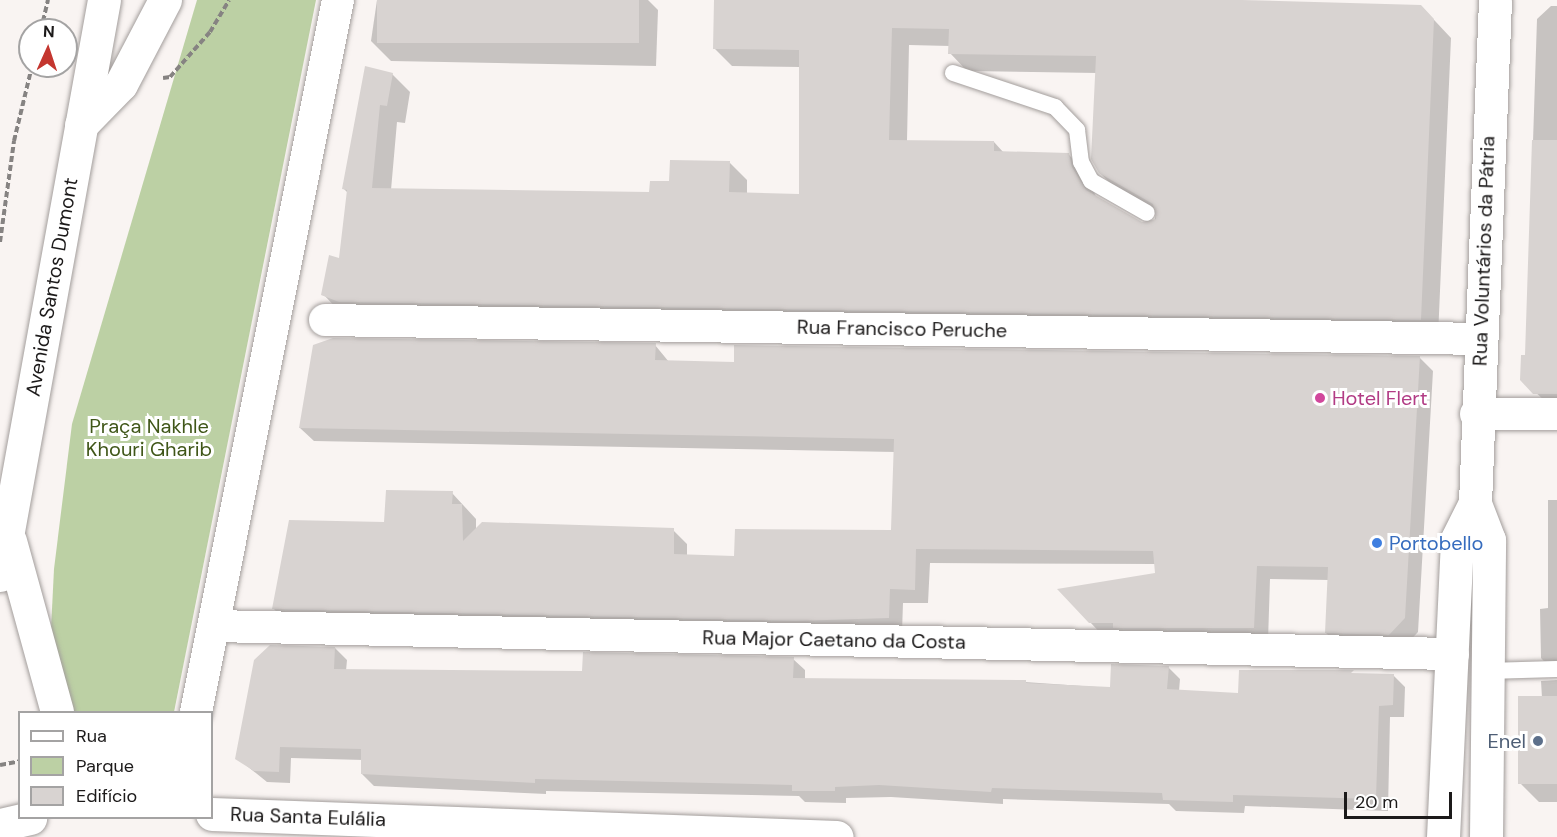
<!DOCTYPE html>
<meta charset="utf-8">
<style>
body{margin:0}
#map{position:relative;width:1557px;height:837px;overflow:hidden;background:#f9f4f2;font-family:"DM Sans",sans-serif}
div>[style]{position:absolute}
[style*='--x']{left:calc(var(--x)*1px);top:calc(var(--y)*1px);width:calc(var(--w)*1px);rotate:calc(var(--a)*1deg)}
.green>*{inset:0;background:#bcd0a4}
.shadow>*{inset:0;background:#0003}
.building>*{inset:0;background:#d8d3d1;transform-origin:0 0}
.path>*{height:4px;margin-top:-2px;transform-origin:0;background:repeating-linear-gradient(90deg,#868382 0 6px,transparent 0 9px)}
.roads{filter:drop-shadow(0 0 2px #a39e9c) drop-shadow(0 0 2px #a39e9c)}
.service>*{height:16px;margin:-8px;padding:0 8px;transform-origin:8px;border-radius:8px;background:#fff}
.minor>*{height:32px;margin:-16px;padding:0 16px;transform-origin:16px;border-radius:16px;background:#fff}
.secondary>*{height:33px;margin:-16.5px;padding:0 16.5px;transform-origin:16.5px;border-radius:16.5px;background:#fff}
.primary>*{height:33px;margin:-16.5px;padding:0 16.5px;transform-origin:16.5px;border-radius:16.5px;background:#fff}
.dots>*{width:16px;height:16px;translate:-50% -50%;box-sizing:border-box;border:3px solid #fff;border-radius:50%}
span{translate:-50% -50%;white-space:nowrap;text-align:center;line-height:1.15;-webkit-text-stroke:6px #fff;paint-order:stroke}
.street-label{font-size:20px;color:#1c1a1a}
.hotel-label{font-size:20px;color:#b23c85}
.left{translate:0 -50%;text-align:left}
.park-label{font-size:20px;color:#3f5618}
.shop-label{font-size:20px;color:#366cbe}
.service-label{font-size:20px;color:#4e5e75}
.right{translate:-100% -50%;text-align:right}
.legend{position:absolute;left:18px;top:711px;width:195px;height:108px;box-sizing:border-box;background:#fff;border:2px solid #a4a3a3;margin:0;padding:8px 10px;list-style:none;font-size:18px;color:#1c1a1a}
.legend li{display:flex;align-items:center;gap:12px;height:30px}
.legend b{width:30px;border:2px solid #a4a3a3}
.north{position:absolute;left:18px;top:18px;width:60px;height:60px;box-sizing:border-box;background:#fff;border:2px solid #a4a3a3;border-radius:50%;rotate:3deg;font-size:16px;font-weight:700;line-height:24px;text-align:center;color:#1c1a1a}
.north::after{content:'';display:block;margin:auto;width:21px;height:27px;background:#c4362f;clip-path:polygon(50% 0,100% 100%,50% 72%,0 100%)}
.scale{position:absolute;left:1344px;top:792px;width:108px;height:27px;box-sizing:border-box;border:3px solid #1c1a1a;border-top:0;padding-left:8px;font-size:18px;line-height:21px;white-space:nowrap;color:#1c1a1a;-webkit-text-stroke:4px #fff;paint-order:stroke}
</style>
<div id="map">
<div class="green">
<i style="clip-path:polygon(197px 0,316px 0,174px 712px,74px 712px,66px 702px,50px 649px,54px 569px,72px 424px)"></i>
</div>
<div class="shadow">
<i style="clip-path:polygon(377px 0,648px 0,658px 10px,656px 66px,391px 61px,371px 41px)"></i>
<i style="clip-path:polygon(evenodd,716px 0,1195px 0,1421px 6px,1451px 38px,1438px 337px,340px 312px,323px 294px,341px 259px,348px 193px,343px 188px,392px 74px,410px 92px,405px 123px,397px 122px,391px 190px,651px 193px,730px 163px,747px 180px,747px 194px,801px 195px,800px 67px,732px 66px,714px 48px,716px 0,909px 45px,950px 46px,950px 53px,967px 71px,1097px 73px,1100px 173px,1118px 191px,1156px 213px,1154px 223px,1141px 224px,1096px 197px,1086px 172px,1069px 155px,1004px 153px,994px 142px,907px 141px,909px 45px)"></i>
<i style="clip-path:polygon(1551px 6px,1557px 6px,1557px 412px,1521px 379px,1526px 356px,1537px 19px)"></i>
<i style="clip-path:polygon(655px 345px,669px 362px,735px 364px,1419px 357px,1433px 371px,1418px 632px,1403px 648px,1340px 646px,1326px 633px,1329px 580px,1270px 579px,1268px 641px,1104px 637px,1090px 622px,1156px 575px,1155px 564px,930px 563px,928px 603px,903px 603px,902px 632px,287px 623px,274px 609px,385px 524px,452px 493px,476px 519px,476px 530px,673px 530px,687px 544px,687px 556px,736px 557px,893px 531px,895px 452px,314px 441px,300px 428px)"></i>
<i style="clip-path:polygon(1548px 500px,1557px 500px,1557px 675px,1541px 658px,1540px 609px,1548px 608px)"></i>
<i style="clip-path:polygon(335px 648px,347px 660px,346px 671px,583px 673px,793px 659px,805px 670px,805px 680px,1025px 682px,1111px 688px,1168px 667px,1180px 679px,1179px 691px,1239px 695px,1393px 675px,1405px 687px,1404px 717px,1390px 717px,1388px 811px,1245px 806px,1244px 813px,1176px 811px,1169px 804px,1003px 799px,1003px 804px,891px 797px,846px 798px,846px 803px,805px 802px,799px 796px,546px 791px,546px 794px,374px 786px,362px 774px,363px 760px,291px 758px,290px 783px,267px 782px,237px 758px)"></i>
<i style="clip-path:polygon(1557px 680px,1557px 802px,1539px 802px,1521px 784px,1542px 698px,1541px 681px)"></i>
</div>
<div class="building">
<i style="left:377px;top:0;width:262px;height:43px"></i>
<i style="clip-path:polygon(evenodd,714px 0,1242px 0,1421px 5px,1434px 19px,1421px 320px,339px 302px,321px 295px,329px 255px,339px 258px,347px 190px,342px 189px,365px 66px,393px 73px,387px 106px,380px 105px,372px 188px,649px 192px,650px 181px,669px 181px,670px 160px,730px 161px,729px 192px,799px 194px,799px 50px,713px 49px,714px 0,892px 28px,949px 29px,948px 54px,1096px 56px,1091px 159px,1099px 173px,1153px 204px,1156px 219px,1142px 222px,1086px 190px,1072px 167px,1069px 153px,994px 151px,994px 141px,889px 140px,892px 28px)"></i>
<i style="clip-path:polygon(1532px 140px,1557px 140px,1557px 394px,1533px 394px,1520px 380px,1521px 355px,1525px 355px)"></i>
<i style="clip-path:polygon(333px 338px,656px 343px,655px 360px,734px 362px,734px 345px,1420px 356px,1405px 618px,1389px 635px,1325px 633px,1328px 567px,1257px 566px,1254px 628px,1113px 628px,1113px 623px,1089px 623px,1057px 589px,1155px 573px,1153px 551px,916px 549px,915px 590px,890px 589px,889px 618px,796px 621px,272px 609px,289px 520px,384px 522px,386px 490px,453px 491px,452px 504px,462px 504px,463px 541px,482px 522px,674px 528px,674px 554px,734px 556px,735px 529px,891px 530px,894px 439px,299px 428px,313px 345px)"></i>
<i style="clip-path:polygon(270px 645px,335px 647px,334px 669px,582px 671px,583px 652px,794px 657px,793px 678px,1026px 680px,1026px 683px,1110px 687px,1111px 664px,1169px 666px,1167px 689px,1238px 693px,1239px 670px,1354px 670px,1351px 673px,1394px 674px,1393px 705px,1379px 706px,1376px 799px,1233px 795px,1233px 802px,1163px 800px,1162px 793px,992px 788px,991px 792px,879px 785px,835px 787px,835px 791px,792px 791px,792px 785px,535px 779px,535px 783px,361px 774px,361px 749px,280px 747px,279px 772px,254px 771px,235px 759px,254px 660px)"></i>
<i style="left:1557px;top:696px;width:88px;height:39px;rotate:90deg"></i>
</div>
<div class="path">
<i style="--x:41;--y:30;--w:31;--a:-77"></i>
<i style="--x:163;--y:78;--w:7;--a:-8"></i>
<i style="--x:170;--y:77;--w:60;--a:-48.4"></i>
<i style="--x:210;--y:32;--w:37;--a:-59"></i>
<i style="--x:0;--y:242;--w:102;--a:-82.1"></i>
<i style="--x:14;--y:141;--w:77;--a:-76.5"></i>
<i style="--x:0;--y:765;--w:20;--a:-11"></i>
</div>
<div class="roads">
<div class="service">
<i style="--x:953;--y:73;--w:108;--a:18.4"></i>
<i style="--x:1055;--y:107;--w:32;--a:46"></i>
<i style="--x:1077;--y:130;--w:32;--a:83"></i>
<i style="--x:1081;--y:162;--w:21;--a:62"></i>
<i style="--x:1091;--y:181;--w:64;--a:29.7"></i>
<i style="--x:1487;--y:671;--w:70;--a:-1.6"></i>
</div>
<div class="minor">
<i style="--x:325;--y:320;--w:1155;--a:0.94"></i>
<i style="--x:1476;--y:414;--w:81;--a:0"></i>
<i style="--x:215;--y:626;--w:1238;--a:1.3"></i>
<i style="--x:196;--y:712;--w:726;--a:-78.72"></i>
</div>
<div class="secondary">
<i style="--x:1443;--y:837;--w:298;--a:-87.3"></i>
<i style="--x:1457;--y:539;--w:40;--a:-63.4"></i>
<i style="--x:1486;--y:837;--w:297;--a:-89.4"></i>
<i style="--x:1489;--y:540;--w:40;--a:-111"></i>
<i style="--x:1475;--y:503;--w:503;--a:-87.72"></i>
</div>
<div class="primary">
<i style="--x:81;--y:125;--w:57;--a:-45.7"></i>
<i style="--x:121;--y:84;--w:95;--a:-62.4"></i>
<i style="--x:10;--y:541;--w:177;--a:74.6"></i>
<i style="--x:0;--y:575;--w:584;--a:-79.75"></i>
<i style="--x:212;--y:814;--w:625;--a:2.11"></i>
<i style="--x:0;--y:825;--w:31;--a:-13"></i>
</div>
</div>
<div class="dots">
<i style="left:1320px;top:398px;background:#d1479c"></i>
<i style="left:1377px;top:543px;background:#3f7fe0"></i>
<i style="left:1538px;top:741px;background:#5c6f8a"></i>
</div>
<div class="street-label">
<span style="left:1484px;top:251px;rotate:-88deg">Rua Voluntários da Pátria</span>
<span style="left:52px;top:287px;rotate:-80deg">Avenida Santos Dumont</span>
<span style="left:902px;top:329px;rotate:1deg">Rua Francisco Peruche</span>
<span style="left:834px;top:640px;rotate:1deg">Rua Major Caetano da Costa</span>
<span style="left:308px;top:817px;rotate:2deg">Rua Santa Eulália</span>
</div>
<div class="hotel-label">
<span class="left" style="left:1332px;top:398px">Hotel Flert</span>
</div>
<div class="park-label">
<span style="left:149px;top:438px">Praça Nakhle<br>Khouri Gharib</span>
</div>
<div class="shop-label">
<span class="left" style="left:1389px;top:543px">Portobello</span>
</div>
<div class="service-label">
<span class="right" style="left:1526px;top:741px">Enel</span>
</div>
<ul class="legend">
<li><b style="height:8px;background:#fff"></b>Rua</li>
<li><b style="height:16px;background:#bcd0a4"></b>Parque</li>
<li><b style="height:16px;background:#d8d3d1"></b>Edifício</li>
</ul>
<div class="north">N</div>
<div class="scale">20 m</div>
</div>
